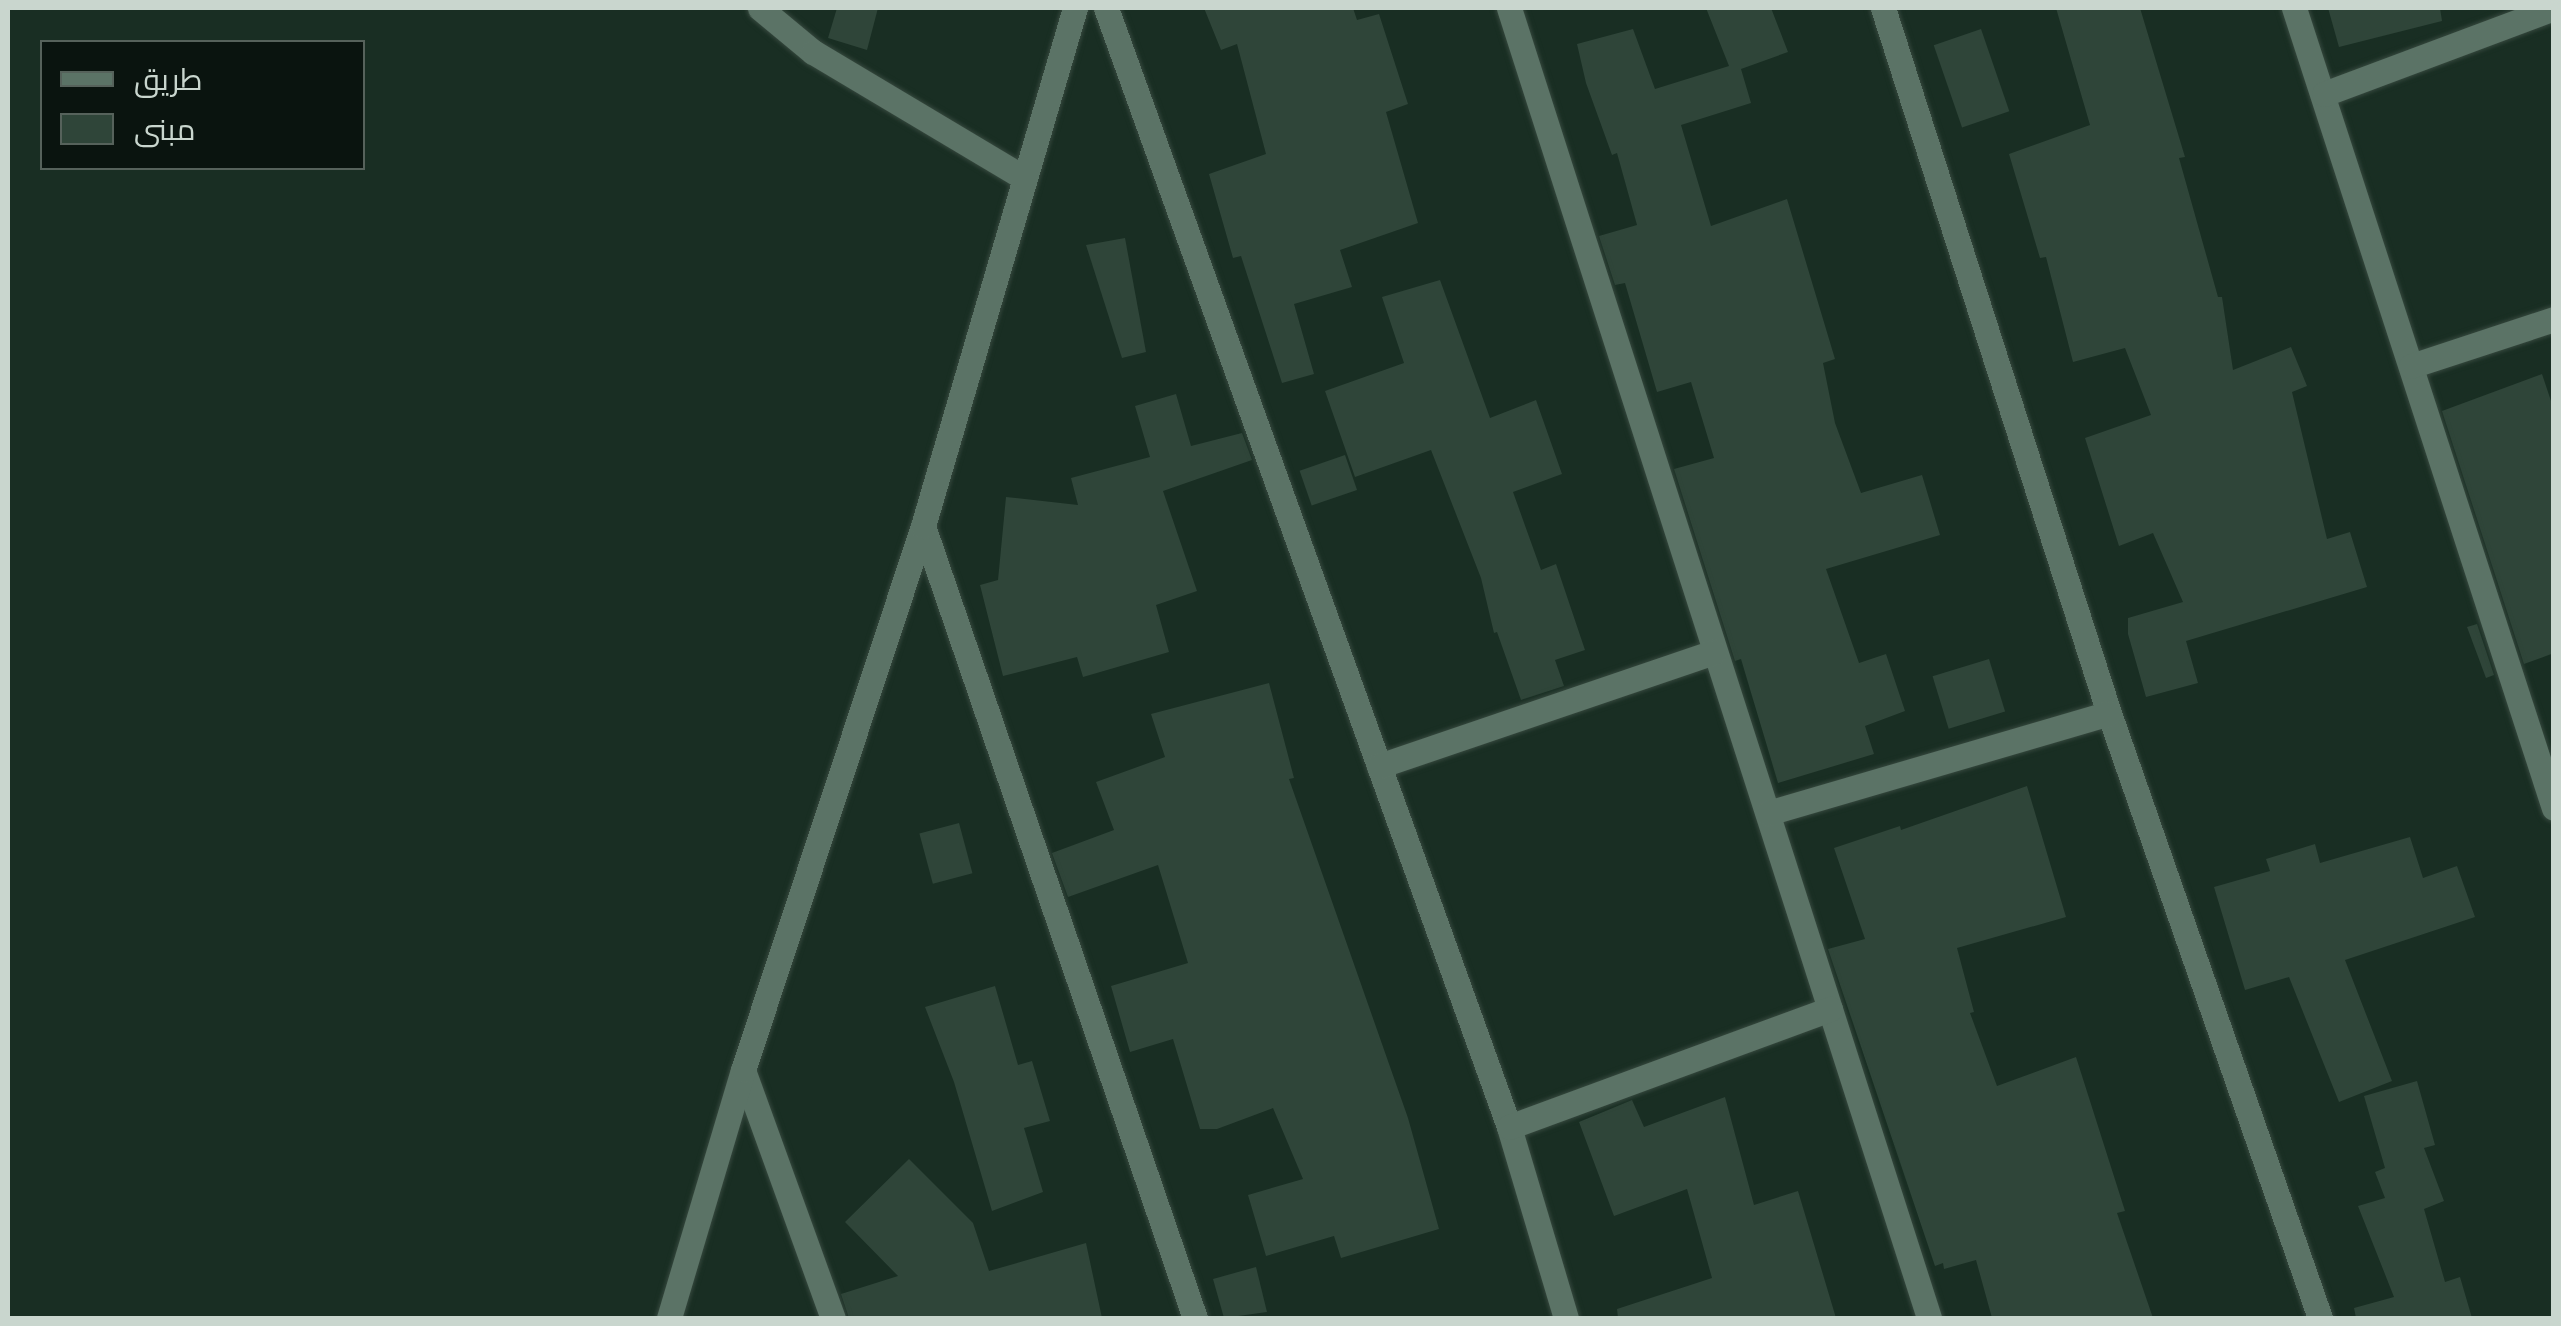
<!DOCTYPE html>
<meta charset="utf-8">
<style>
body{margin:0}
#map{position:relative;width:2561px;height:1326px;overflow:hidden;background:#192e23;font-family:"Golos Text",Cairo,sans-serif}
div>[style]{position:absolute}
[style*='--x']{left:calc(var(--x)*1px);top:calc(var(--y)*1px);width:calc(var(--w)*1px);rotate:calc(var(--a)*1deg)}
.building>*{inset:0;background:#2f4539;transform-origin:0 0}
.roads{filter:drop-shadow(0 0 2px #36483e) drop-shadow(0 0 2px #36483e)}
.minor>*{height:25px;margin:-12.5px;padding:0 12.5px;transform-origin:12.5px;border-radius:12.5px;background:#5b7366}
.secondary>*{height:25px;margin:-12.5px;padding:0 12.5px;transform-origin:12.5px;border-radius:12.5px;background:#5b7366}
span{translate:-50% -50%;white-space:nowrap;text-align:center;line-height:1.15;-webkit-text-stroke:8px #0a140f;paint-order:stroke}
.frame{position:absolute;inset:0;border:10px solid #c9d6ce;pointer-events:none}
.legend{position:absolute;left:40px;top:40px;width:325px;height:130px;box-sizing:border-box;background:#0a140f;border:2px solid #56625b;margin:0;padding:12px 18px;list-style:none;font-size:30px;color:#c9d6ce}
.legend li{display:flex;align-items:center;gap:20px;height:50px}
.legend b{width:50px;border:2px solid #56625b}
</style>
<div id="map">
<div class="building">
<i style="clip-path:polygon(837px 8px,878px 8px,867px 50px,828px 38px)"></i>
<i style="clip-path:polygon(1204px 8px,1353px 8px,1357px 20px,1379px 14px,1408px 104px,1386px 112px,1418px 223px,1340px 250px,1352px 287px,1294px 304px,1314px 374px,1282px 383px,1241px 256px,1233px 258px,1209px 174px,1266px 154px,1237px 44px,1221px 50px)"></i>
<i style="clip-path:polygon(1706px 8px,1771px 8px,1788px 52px,1741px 69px,1751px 103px,1681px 125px,1711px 226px,1787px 199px,1835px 359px,1823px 363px,1835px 423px,1861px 493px,1922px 475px,1940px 535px,1826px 569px,1859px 663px,1886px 654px,1905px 711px,1865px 726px,1874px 754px,1778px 783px,1741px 659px,1735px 661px,1674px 469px,1714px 458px,1691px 382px,1657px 392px,1625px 283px,1615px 285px,1599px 236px,1637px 225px,1617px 153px,1612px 155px,1586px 83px,1577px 44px,1633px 29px,1655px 89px,1729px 66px)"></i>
<i style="clip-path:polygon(2056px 8px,2140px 8px,2185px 157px,2179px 158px,2218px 297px,2222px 297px,2233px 370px,2291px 347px,2307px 386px,2292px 392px,2327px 539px,2350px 532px,2367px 587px,2186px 641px,2198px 683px,2146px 697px,2128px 634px,2128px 618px,2183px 602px,2153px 533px,2119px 546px,2085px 438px,2151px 415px,2125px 348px,2073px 362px,2046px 257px,2040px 258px,2009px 154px,2090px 125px)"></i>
<i style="clip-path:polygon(2328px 8px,2440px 8px,2442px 21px,2339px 47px)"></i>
<i style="left:1981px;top:29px;width:87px;height:50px;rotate:71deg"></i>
<i style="clip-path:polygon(1125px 238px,1146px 352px,1122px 358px,1086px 245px)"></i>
<i style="clip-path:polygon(1440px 280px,1490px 418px,1536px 400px,1562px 474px,1513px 492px,1541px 570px,1556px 564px,1585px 650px,1555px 660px,1564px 686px,1521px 700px,1497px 632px,1494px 633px,1481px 578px,1431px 450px,1355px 477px,1325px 391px,1404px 363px,1382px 297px)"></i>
<i style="clip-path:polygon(2542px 374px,2554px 410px,2554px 653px,2524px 664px,2442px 411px)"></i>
<i style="clip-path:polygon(1176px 394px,1191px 446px,1242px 433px,1252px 460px,1163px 491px,1197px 591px,1156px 605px,1169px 652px,1083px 677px,1077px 657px,1003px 676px,980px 585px,998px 580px,1006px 497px,1078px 505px,1071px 478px,1150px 457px,1135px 406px)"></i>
<i style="left:1345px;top:455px;width:37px;height:48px;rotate:71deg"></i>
<i style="clip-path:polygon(2477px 624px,2494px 675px,2486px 678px,2467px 627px)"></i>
<i style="left:1989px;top:659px;width:55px;height:59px;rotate:73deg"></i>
<i style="clip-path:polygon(1269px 683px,1294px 778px,1289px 779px,1408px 1118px,1439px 1229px,1341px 1258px,1334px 1236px,1266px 1256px,1248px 1195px,1303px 1179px,1273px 1108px,1217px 1129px,1200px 1129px,1173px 1039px,1130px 1052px,1111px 986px,1188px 963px,1158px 865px,1068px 897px,1052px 853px,1114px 830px,1096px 782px,1165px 757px,1151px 714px)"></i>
<i style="clip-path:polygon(2027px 786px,2066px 917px,1957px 948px,1974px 1012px,1970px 1013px,1997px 1086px,2076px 1057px,2125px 1211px,2117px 1213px,2153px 1318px,1992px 1318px,1976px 1260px,1944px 1269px,1943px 1263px,1935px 1266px,1828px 949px,1865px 939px,1834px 848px,1900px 826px,1901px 830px)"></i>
<i style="left:959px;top:823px;width:52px;height:41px;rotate:75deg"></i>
<i style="clip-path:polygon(2410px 837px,2423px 878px,2457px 866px,2475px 917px,2345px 960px,2392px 1081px,2339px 1102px,2289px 977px,2245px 990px,2214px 887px,2270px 871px,2266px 859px,2315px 844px,2320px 863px)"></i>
<i style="clip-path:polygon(995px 986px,1018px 1065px,1032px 1061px,1050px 1121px,1024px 1128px,1043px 1192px,992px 1211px,954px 1082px,925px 1007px)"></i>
<i style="clip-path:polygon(2417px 1081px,2435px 1145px,2424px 1148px,2444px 1201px,2424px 1209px,2445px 1282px,2460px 1277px,2472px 1318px,2356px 1318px,2354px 1308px,2394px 1297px,2358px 1206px,2385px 1198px,2375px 1172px,2385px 1168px,2364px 1096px)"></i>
<i style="clip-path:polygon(1725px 1097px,1754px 1205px,1798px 1191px,1836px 1318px,1618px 1318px,1617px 1309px,1712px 1278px,1687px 1189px,1614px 1216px,1579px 1122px,1632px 1100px,1644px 1127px)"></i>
<i style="clip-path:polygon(909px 1159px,973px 1223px,989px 1271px,1086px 1243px,1102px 1318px,849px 1318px,841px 1294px,898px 1276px,845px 1222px)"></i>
<i style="clip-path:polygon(1256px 1267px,1267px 1312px,1224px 1318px,1213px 1279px)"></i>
</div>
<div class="roads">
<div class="minor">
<i style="--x:760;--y:8;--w:69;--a:39.7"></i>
<i style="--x:813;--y:52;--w:246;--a:30.8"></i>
<i style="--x:1106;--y:8;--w:1189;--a:70.19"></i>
<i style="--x:1509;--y:1127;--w:199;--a:73.4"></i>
<i style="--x:1509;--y:8;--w:1376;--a:72.22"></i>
<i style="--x:1883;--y:8;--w:740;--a:72.23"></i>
<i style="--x:2109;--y:713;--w:641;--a:70.77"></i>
<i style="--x:2294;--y:8;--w:841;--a:72"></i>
<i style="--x:2324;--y:94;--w:246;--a:-20.5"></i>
<i style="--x:2411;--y:366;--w:151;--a:-18.2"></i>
<i style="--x:923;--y:526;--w:837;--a:71.05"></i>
<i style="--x:1379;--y:766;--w:354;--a:-18.8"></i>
<i style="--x:1768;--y:813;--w:355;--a:-16.3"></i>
<i style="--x:743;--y:1070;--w:264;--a:70.1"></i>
<i style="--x:1509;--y:1127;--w:342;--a:-20.2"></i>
</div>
<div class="secondary">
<i style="--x:669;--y:1318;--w:259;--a:-73.4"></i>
<i style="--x:743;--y:1070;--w:573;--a:-71.69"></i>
<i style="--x:923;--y:526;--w:540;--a:-73.65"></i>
</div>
</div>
<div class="frame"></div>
<ul class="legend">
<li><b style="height:12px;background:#5b7366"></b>طريق</li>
<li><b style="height:28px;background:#2f4539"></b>مبنى</li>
</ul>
</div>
